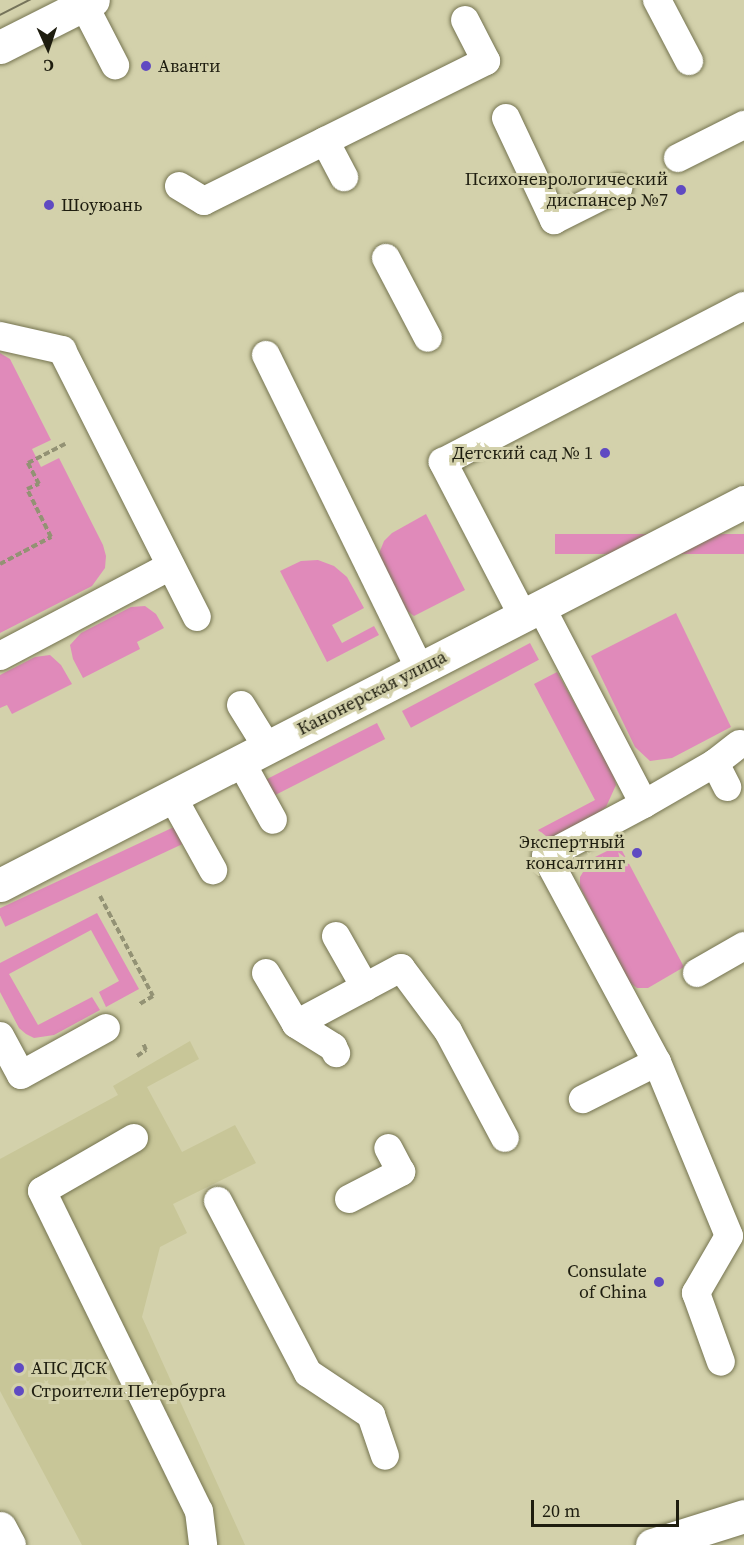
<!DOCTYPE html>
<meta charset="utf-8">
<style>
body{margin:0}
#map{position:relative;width:744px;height:1545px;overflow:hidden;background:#d3d1ab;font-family:"Source Serif 4",serif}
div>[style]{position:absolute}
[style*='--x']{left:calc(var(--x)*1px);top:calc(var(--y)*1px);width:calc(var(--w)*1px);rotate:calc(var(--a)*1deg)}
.built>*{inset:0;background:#c8c698}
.green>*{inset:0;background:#e08aba;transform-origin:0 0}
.path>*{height:4px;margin-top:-2px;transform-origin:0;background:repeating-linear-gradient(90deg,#939274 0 6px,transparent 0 9px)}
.roads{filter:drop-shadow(0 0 2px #757450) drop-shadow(0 0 2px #757450)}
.service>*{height:28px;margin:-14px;padding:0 14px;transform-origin:14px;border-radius:14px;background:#fff}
.minor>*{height:33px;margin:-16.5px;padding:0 16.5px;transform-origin:16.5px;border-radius:16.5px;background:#fff}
.tertiary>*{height:33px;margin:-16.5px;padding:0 16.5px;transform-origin:16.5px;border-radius:16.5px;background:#fff}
.primary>*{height:33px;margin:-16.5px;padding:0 16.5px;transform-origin:16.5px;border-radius:16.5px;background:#fff}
.tram>*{height:1.5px;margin:-0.75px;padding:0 0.75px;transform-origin:0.75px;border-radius:0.75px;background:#75735a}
.dots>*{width:16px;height:16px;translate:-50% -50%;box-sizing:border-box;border:3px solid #d3d1ab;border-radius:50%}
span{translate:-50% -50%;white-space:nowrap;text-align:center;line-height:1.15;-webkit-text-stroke:6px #d3d1ab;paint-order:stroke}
.poi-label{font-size:18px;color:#1e1d0f}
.left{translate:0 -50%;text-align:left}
.right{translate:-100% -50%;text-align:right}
.street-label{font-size:18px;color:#1e1d0f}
.north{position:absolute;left:18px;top:18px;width:60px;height:60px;-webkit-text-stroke:4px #d3d1ab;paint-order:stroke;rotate:177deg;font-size:16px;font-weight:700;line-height:24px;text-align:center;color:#1e1d0f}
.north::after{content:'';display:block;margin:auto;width:21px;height:27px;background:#1e1d0f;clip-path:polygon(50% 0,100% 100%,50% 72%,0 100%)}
.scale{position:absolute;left:531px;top:1500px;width:148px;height:27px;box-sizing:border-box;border:3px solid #1e1d0f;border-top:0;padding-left:8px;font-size:18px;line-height:21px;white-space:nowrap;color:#1e1d0f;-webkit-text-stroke:4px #d3d1ab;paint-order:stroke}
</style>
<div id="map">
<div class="built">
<i style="clip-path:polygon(190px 1041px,199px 1059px,147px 1087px,182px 1152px,235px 1125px,256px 1163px,173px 1204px,187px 1233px,160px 1247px,142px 1317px,245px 1545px,82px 1545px,0 1391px,0 1159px,118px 1095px,113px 1086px)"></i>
</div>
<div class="green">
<i style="clip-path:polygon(0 353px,10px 359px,51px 440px,32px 449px,41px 467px,59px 458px,103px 545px,106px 556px,105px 568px,92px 586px,0 633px)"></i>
<i style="clip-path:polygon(426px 514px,465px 590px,414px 616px,402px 607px,380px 561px,380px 551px,384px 541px,392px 533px)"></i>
<i style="left:744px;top:534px;width:20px;height:189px;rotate:90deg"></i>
<i style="clip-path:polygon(318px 560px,334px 566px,347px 577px,364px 608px,332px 625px,342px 643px,374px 626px,379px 635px,327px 662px,280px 571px,301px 561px)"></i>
<i style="clip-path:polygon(145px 606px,156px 614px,164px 628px,137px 642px,140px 649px,83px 678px,73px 659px,70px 645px,81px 633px,131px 607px)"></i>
<i style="clip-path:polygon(676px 613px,731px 727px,672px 758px,650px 761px,635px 747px,591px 656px)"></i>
<i style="left:530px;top:643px;width:19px;height:145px;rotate:62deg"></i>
<i style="clip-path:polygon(50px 655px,61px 665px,72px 684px,12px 714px,7px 705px,0 708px,0 675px,35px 657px)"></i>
<i style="clip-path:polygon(557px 672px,613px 772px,616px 785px,606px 807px,595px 815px,555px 837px,545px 836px,538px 830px,595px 800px,534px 684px)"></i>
<i style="left:377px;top:723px;width:18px;height:125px;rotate:63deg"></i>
<i style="left:174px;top:827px;width:19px;height:195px;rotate:65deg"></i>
<i style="clip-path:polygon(619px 845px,684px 967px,648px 988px,637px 988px,629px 982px,580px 887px,580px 877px,591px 859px)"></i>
<i style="clip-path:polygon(97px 913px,139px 989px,106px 1007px,99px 992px,119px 981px,91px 930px,9px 974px,38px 1025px,92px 997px,100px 1010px,54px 1035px,34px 1038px,26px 1034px,19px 1028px,0 992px,0 963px)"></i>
</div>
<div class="path">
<i style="--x:0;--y:564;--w:58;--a:-27.9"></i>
<i style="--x:51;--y:537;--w:54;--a:-116.6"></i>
<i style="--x:27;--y:489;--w:13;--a:-23"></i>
<i style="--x:39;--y:484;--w:24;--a:-118"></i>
<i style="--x:28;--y:463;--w:42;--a:-27.2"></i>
<i style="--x:100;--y:896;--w:113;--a:62.1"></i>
<i style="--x:153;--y:996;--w:17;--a:149"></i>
<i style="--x:137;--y:1056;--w:11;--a:-34"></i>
<i style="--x:146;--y:1050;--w:8;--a:-113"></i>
</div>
<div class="roads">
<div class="service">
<i style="--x:657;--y:0;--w:69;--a:62.3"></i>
<i style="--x:84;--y:5;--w:68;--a:62.7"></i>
<i style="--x:506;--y:118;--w:113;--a:64.8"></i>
<i style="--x:554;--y:220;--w:72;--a:-26.6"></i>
<i style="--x:325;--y:141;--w:41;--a:62.2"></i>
<i style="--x:678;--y:158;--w:74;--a:-26.6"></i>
<i style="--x:179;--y:186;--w:29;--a:31"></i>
<i style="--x:204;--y:201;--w:315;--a:-26.4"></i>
<i style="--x:486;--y:61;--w:46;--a:-117.1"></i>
<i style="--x:386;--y:258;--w:90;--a:62.3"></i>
<i style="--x:0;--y:336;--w:64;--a:12.7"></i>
<i style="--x:62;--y:350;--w:299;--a:63.2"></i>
<i style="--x:266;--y:355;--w:350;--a:63.9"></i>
<i style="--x:541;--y:607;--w:222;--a:62.4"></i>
<i style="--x:644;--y:804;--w:111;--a:152"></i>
<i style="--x:546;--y:856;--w:234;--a:61.7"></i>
<i style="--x:657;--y:1062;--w:83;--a:153.4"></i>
<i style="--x:523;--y:616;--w:174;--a:-117.5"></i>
<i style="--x:443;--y:462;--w:339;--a:-27.4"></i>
<i style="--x:0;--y:656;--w:193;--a:-27.8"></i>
<i style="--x:241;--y:705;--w:49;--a:58.2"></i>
<i style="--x:241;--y:762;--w:66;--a:61.1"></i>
<i style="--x:715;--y:763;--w:27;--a:63"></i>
<i style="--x:172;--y:796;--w:85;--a:61"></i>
<i style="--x:644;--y:804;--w:82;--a:-30"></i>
<i style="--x:715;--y:763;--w:31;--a:-38"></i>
<i style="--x:336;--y:936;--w:59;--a:60.4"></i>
<i style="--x:266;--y:973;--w:59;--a:59.5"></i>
<i style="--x:296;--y:1024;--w:44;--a:31.9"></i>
<i style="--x:333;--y:1047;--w:7;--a:63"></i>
<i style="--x:697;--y:973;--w:54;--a:-29.9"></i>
<i style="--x:296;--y:1024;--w:119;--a:-28.1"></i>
<i style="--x:401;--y:968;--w:79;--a:53.3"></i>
<i style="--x:448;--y:1031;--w:121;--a:62"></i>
<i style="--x:0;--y:1036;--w:44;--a:61.7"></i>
<i style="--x:21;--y:1075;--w:97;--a:-28.9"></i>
<i style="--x:657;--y:1062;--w:188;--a:67.5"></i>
<i style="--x:729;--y:1236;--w:66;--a:120.1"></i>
<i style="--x:696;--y:1293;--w:73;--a:70.1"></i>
<i style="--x:134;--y:1138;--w:106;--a:150.1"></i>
<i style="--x:42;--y:1191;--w:356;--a:63.9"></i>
<i style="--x:199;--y:1511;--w:34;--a:83"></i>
<i style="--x:349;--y:1199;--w:59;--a:-27.4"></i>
<i style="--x:401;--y:1172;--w:27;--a:-118"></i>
<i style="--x:218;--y:1201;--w:194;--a:62.4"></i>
<i style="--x:308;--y:1373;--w:76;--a:33.7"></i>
<i style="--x:371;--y:1415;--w:43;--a:71.1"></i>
</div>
<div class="minor">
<i style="--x:0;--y:885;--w:837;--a:-27.24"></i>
<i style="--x:652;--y:1545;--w:96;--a:-17.5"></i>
</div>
<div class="tertiary">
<i style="--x:0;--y:47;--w:104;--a:-26.8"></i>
</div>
<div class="primary">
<i style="--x:0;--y:1528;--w:19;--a:62"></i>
</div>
</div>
<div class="tram">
<i style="--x:0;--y:15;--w:34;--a:-27"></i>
</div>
<div class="dots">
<i style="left:146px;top:66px;background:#5f4ac2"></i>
<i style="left:681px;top:190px;background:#5f4ac2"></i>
<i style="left:49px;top:205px;background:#5f4ac2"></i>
<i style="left:605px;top:453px;background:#5f4ac2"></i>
<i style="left:637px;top:853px;background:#5f4ac2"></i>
<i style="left:659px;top:1282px;background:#5f4ac2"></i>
<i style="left:19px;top:1368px;background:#5f4ac2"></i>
<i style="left:19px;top:1391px;background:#5f4ac2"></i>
</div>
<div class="poi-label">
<span class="left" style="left:158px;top:66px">Аванти</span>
<span class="right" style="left:668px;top:190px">Психоневрологический<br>диспансер №7</span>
<span class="left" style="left:61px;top:205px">Шоуюань</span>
<span class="right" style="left:593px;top:453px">Детский сад № 1</span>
<span class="right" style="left:625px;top:853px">Экспертный<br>консалтинг</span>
<span class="right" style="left:647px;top:1282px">Consulate<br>of China</span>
<span class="left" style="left:31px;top:1368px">АПС ДСК</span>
<span class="left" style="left:31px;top:1391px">Строители Петербурга</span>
</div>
<div class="street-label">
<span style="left:372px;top:693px;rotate:-27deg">Канонерская улица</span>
</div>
<div class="north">С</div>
<div class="scale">20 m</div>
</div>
